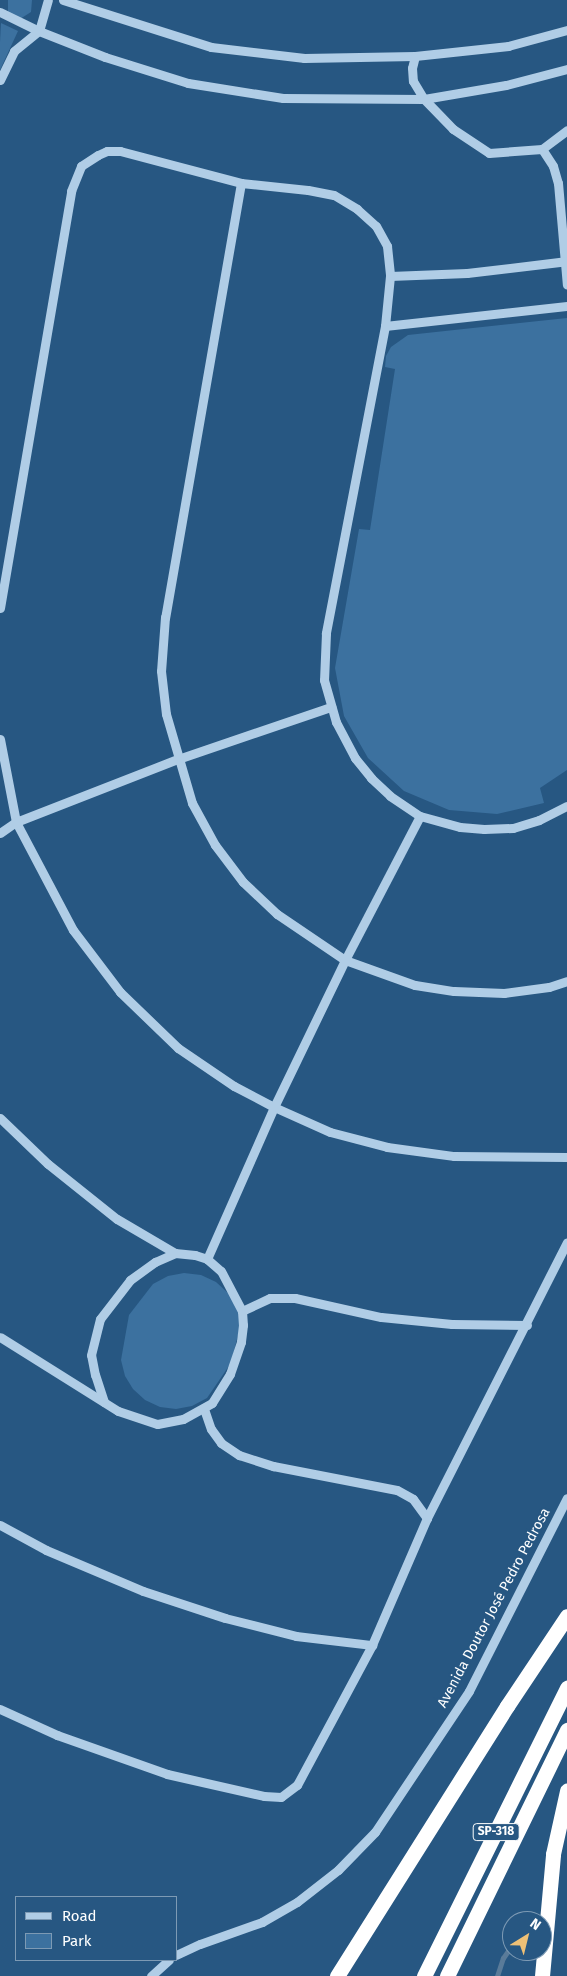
<!DOCTYPE html>
<meta charset="utf-8">
<style>
body{margin:0}
#map{position:relative;width:567px;height:1976px;overflow:hidden;background:#275782;font-family:"Fira Sans",sans-serif}
div>[style]{position:absolute}
[style*='--x']{left:calc(var(--x)*1px);top:calc(var(--y)*1px);width:calc(var(--w)*1px);rotate:calc(var(--a)*1deg)}
.green>*{inset:0;background:#3c719f}
.stream>*{height:5px;margin:-2.5px;padding:0 2.5px;transform-origin:2.5px;border-radius:2.5px;background:#5a7b99}
.minor>*{height:9px;margin:-4.5px;padding:0 4.5px;transform-origin:4.5px;border-radius:4.5px;background:#b0cde6}
.highway>*{height:15px;margin:-7.5px;padding:0 7.5px;transform-origin:7.5px;border-radius:7.5px;background:#fff}
span{translate:-50% -50%;white-space:nowrap;text-align:center;line-height:1.15;-webkit-text-stroke:4px #275782;paint-order:stroke}
.shield-label span{padding:1px 4px;background:#275782;border:1px solid;border-radius:4px;-webkit-text-stroke-width:0}
.shield-label{font-size:12px;color:#fff;font-weight:700}
.street-label{font-size:14px;color:#fff}
.legend{position:absolute;left:15px;top:1896px;width:162px;height:65px;box-sizing:border-box;background:#275782;border:1px solid #7d9ab4;margin:0;padding:6px 9px;list-style:none;font-size:15px;color:#fff}
.legend li{display:flex;align-items:center;gap:10px;height:25px}
.legend b{width:25px;border:1px solid #7d9ab4}
.north{position:absolute;left:502px;top:1911px;width:50px;height:50px;box-sizing:border-box;background:#275782;border:1px solid #7d9ab4;border-radius:50%;rotate:36deg;font-size:14px;font-weight:700;line-height:20px;text-align:center;color:#fff}
.north::after{content:'';display:block;margin:auto;width:18px;height:22px;background:#eec076;clip-path:polygon(50% 0,100% 100%,50% 72%,0 100%)}
</style>
<div id="map">
<div class="green">
<i style="clip-path:polygon(8px 0,32px 0,31px 12px,20px 19px,8px 12px)"></i>
<i style="clip-path:polygon(1px 23px,18px 31px,0 70px,0 42px)"></i>
<i style="clip-path:polygon(567px 318px,567px 770px,540px 788px,544px 803px,497px 814px,449px 810px,404px 791px,368px 758px,344px 716px,335px 668px,359px 529px,370px 530px,395px 369px,385px 367px,386px 356px,391px 347px,408px 335px)"></i>
<i style="clip-path:polygon(184px 1273px,201px 1275px,216px 1282px,228px 1293px,237px 1307px,241px 1323px,231px 1363px,207px 1398px,192px 1406px,176px 1409px,160px 1407px,145px 1400px,133px 1389px,125px 1376px,121px 1360px,129px 1315px,153px 1284px,168px 1276px)"></i>
</div>
<div class="stream">
<i style="--x:497;--y:1976;--w:19;--a:-72"></i>
<i style="--x:503;--y:1958;--w:16;--a:-55"></i>
</div>
<div class="minor">
<i style="--x:63;--y:0;--w:155;--a:17.6"></i>
<i style="--x:211;--y:47;--w:94;--a:6.7"></i>
<i style="--x:304;--y:58;--w:111;--a:-1"></i>
<i style="--x:415;--y:56;--w:94;--a:-6.1"></i>
<i style="--x:508;--y:46;--w:61;--a:-15.2"></i>
<i style="--x:0;--y:12;--w:43;--a:26"></i>
<i style="--x:39;--y:31;--w:71;--a:21.5"></i>
<i style="--x:105;--y:57;--w:87;--a:17.4"></i>
<i style="--x:188;--y:83;--w:96;--a:9"></i>
<i style="--x:283;--y:98;--w:141;--a:0.4"></i>
<i style="--x:424;--y:99;--w:83;--a:-9.7"></i>
<i style="--x:506;--y:85;--w:63;--a:-14.7"></i>
<i style="--x:415;--y:56;--w:12;--a:104"></i>
<i style="--x:412;--y:68;--w:13;--a:86"></i>
<i style="--x:413;--y:81;--w:21;--a:59"></i>
<i style="--x:424;--y:99;--w:42;--a:46"></i>
<i style="--x:453;--y:129;--w:43;--a:33.7"></i>
<i style="--x:489;--y:153;--w:53;--a:-4.3"></i>
<i style="--x:542;--y:149;--w:31;--a:-37"></i>
<i style="--x:0;--y:80;--w:32;--a:-64"></i>
<i style="--x:14;--y:51;--w:32;--a:-39"></i>
<i style="--x:39;--y:31;--w:32;--a:-74"></i>
<i style="--x:542;--y:149;--w:20;--a:57"></i>
<i style="--x:553;--y:166;--w:18;--a:74"></i>
<i style="--x:558;--y:183;--w:102;--a:85"></i>
<i style="--x:241;--y:183;--w:441;--a:99.9"></i>
<i style="--x:165;--y:617;--w:54;--a:94.2"></i>
<i style="--x:161;--y:671;--w:43;--a:83.4"></i>
<i style="--x:166;--y:714;--w:93;--a:73.7"></i>
<i style="--x:192;--y:803;--w:48;--a:61.3"></i>
<i style="--x:215;--y:845;--w:46;--a:52.9"></i>
<i style="--x:243;--y:882;--w:47;--a:43.3"></i>
<i style="--x:277;--y:914;--w:82;--a:34.1"></i>
<i style="--x:345;--y:960;--w:74;--a:19.7"></i>
<i style="--x:415;--y:985;--w:39;--a:9"></i>
<i style="--x:454;--y:991;--w:50;--a:2.3"></i>
<i style="--x:504;--y:993;--w:45;--a:-7.6"></i>
<i style="--x:549;--y:987;--w:19;--a:-18"></i>
<i style="--x:390;--y:276;--w:77;--a:-2.2"></i>
<i style="--x:467;--y:273;--w:101;--a:-6.8"></i>
<i style="--x:385;--y:326;--w:183;--a:-6.3"></i>
<i style="--x:0;--y:608;--w:423;--a:-80.3"></i>
<i style="--x:71;--y:191;--w:27;--a:-68"></i>
<i style="--x:81;--y:166;--w:20;--a:-33"></i>
<i style="--x:98;--y:155;--w:10;--a:-24"></i>
<i style="--x:107;--y:151;--w:13;--a:0"></i>
<i style="--x:120;--y:151;--w:125;--a:14.8"></i>
<i style="--x:241;--y:183;--w:67;--a:6"></i>
<i style="--x:308;--y:190;--w:26;--a:11"></i>
<i style="--x:334;--y:195;--w:27;--a:31"></i>
<i style="--x:357;--y:209;--w:25;--a:42"></i>
<i style="--x:376;--y:226;--w:23;--a:61"></i>
<i style="--x:387;--y:246;--w:30;--a:84"></i>
<i style="--x:390;--y:276;--w:50;--a:95.7"></i>
<i style="--x:385;--y:326;--w:313;--a:100.9"></i>
<i style="--x:326;--y:633;--w:47;--a:92.4"></i>
<i style="--x:324;--y:680;--w:44;--a:74.1"></i>
<i style="--x:336;--y:722;--w:41;--a:62.2"></i>
<i style="--x:355;--y:758;--w:26;--a:51"></i>
<i style="--x:371;--y:778;--w:26;--a:43"></i>
<i style="--x:390;--y:796;--w:36;--a:34"></i>
<i style="--x:420;--y:816;--w:41;--a:15.4"></i>
<i style="--x:460;--y:827;--w:24;--a:5"></i>
<i style="--x:484;--y:829;--w:29;--a:-2"></i>
<i style="--x:513;--y:828;--w:27;--a:-17"></i>
<i style="--x:539;--y:820;--w:31;--a:-27"></i>
<i style="--x:0;--y:739;--w:85;--a:79.1"></i>
<i style="--x:16;--y:822;--w:122;--a:62.2"></i>
<i style="--x:73;--y:930;--w:78;--a:52.8"></i>
<i style="--x:120;--y:992;--w:81;--a:44"></i>
<i style="--x:178;--y:1048;--w:68;--a:34.2"></i>
<i style="--x:234;--y:1086;--w:45;--a:27.7"></i>
<i style="--x:274;--y:1107;--w:61;--a:24.1"></i>
<i style="--x:330;--y:1132;--w:59;--a:14.7"></i>
<i style="--x:387;--y:1147;--w:68;--a:7.7"></i>
<i style="--x:454;--y:1156;--w:113;--a:0.5"></i>
<i style="--x:0;--y:833;--w:19;--a:-35"></i>
<i style="--x:16;--y:822;--w:174;--a:-21.3"></i>
<i style="--x:178;--y:759;--w:162;--a:-18.8"></i>
<i style="--x:0;--y:1118;--w:66;--a:43.8"></i>
<i style="--x:48;--y:1164;--w:88;--a:38.6"></i>
<i style="--x:117;--y:1219;--w:67;--a:30.4"></i>
<i style="--x:175;--y:1253;--w:20;--a:6"></i>
<i style="--x:195;--y:1255;--w:13;--a:18"></i>
<i style="--x:207;--y:1259;--w:18;--a:41"></i>
<i style="--x:221;--y:1271;--w:45;--a:62.3"></i>
<i style="--x:242;--y:1311;--w:14;--a:86"></i>
<i style="--x:243;--y:1325;--w:17;--a:97"></i>
<i style="--x:241;--y:1342;--w:34;--a:109"></i>
<i style="--x:230;--y:1374;--w:34;--a:122"></i>
<i style="--x:212;--y:1403;--w:33;--a:151"></i>
<i style="--x:183;--y:1419;--w:26;--a:169"></i>
<i style="--x:157;--y:1424;--w:41;--a:-161.6"></i>
<i style="--x:118;--y:1411;--w:139;--a:-147.9"></i>
<i style="--x:207;--y:1259;--w:166;--a:-66.2"></i>
<i style="--x:274;--y:1107;--w:163;--a:-64.2"></i>
<i style="--x:345;--y:960;--w:162;--a:-62.5"></i>
<i style="--x:242;--y:1311;--w:31;--a:-25"></i>
<i style="--x:270;--y:1298;--w:25;--a:0"></i>
<i style="--x:295;--y:1298;--w:88;--a:12.5"></i>
<i style="--x:381;--y:1317;--w:71;--a:5.6"></i>
<i style="--x:452;--y:1324;--w:75;--a:0.8"></i>
<i style="--x:104;--y:1402;--w:28;--a:-108"></i>
<i style="--x:95;--y:1375;--w:20;--a:-101"></i>
<i style="--x:91;--y:1355;--w:37;--a:-76"></i>
<i style="--x:100;--y:1319;--w:49;--a:-52.4"></i>
<i style="--x:130;--y:1280;--w:31;--a:-36"></i>
<i style="--x:155;--y:1262;--w:22;--a:-24"></i>
<i style="--x:204;--y:1409;--w:21;--a:71"></i>
<i style="--x:211;--y:1429;--w:17;--a:54"></i>
<i style="--x:221;--y:1443;--w:22;--a:34"></i>
<i style="--x:239;--y:1455;--w:36;--a:18"></i>
<i style="--x:273;--y:1466;--w:126;--a:11"></i>
<i style="--x:397;--y:1490;--w:18;--a:29"></i>
<i style="--x:413;--y:1499;--w:24;--a:54"></i>
<i style="--x:0;--y:1525;--w:52;--a:28.5"></i>
<i style="--x:46;--y:1550;--w:105;--a:22.9"></i>
<i style="--x:143;--y:1591;--w:86;--a:18.2"></i>
<i style="--x:225;--y:1618;--w:73;--a:14.2"></i>
<i style="--x:296;--y:1636;--w:77;--a:6.8"></i>
<i style="--x:0;--y:1709;--w:63;--a:24.5"></i>
<i style="--x:57;--y:1735;--w:117;--a:19.5"></i>
<i style="--x:167;--y:1774;--w:99;--a:12.8"></i>
<i style="--x:264;--y:1796;--w:17;--a:3"></i>
<i style="--x:281;--y:1797;--w:20;--a:-37"></i>
<i style="--x:297;--y:1785;--w:159;--a:-61.8"></i>
<i style="--x:372;--y:1645;--w:138;--a:-66.6"></i>
<i style="--x:427;--y:1518;--w:309;--a:-63.1"></i>
<i style="--x:176;--y:1955;--w:26;--a:-25"></i>
<i style="--x:200;--y:1944;--w:66;--a:-19.5"></i>
<i style="--x:262;--y:1922;--w:40;--a:-29.7"></i>
<i style="--x:297;--y:1902;--w:52;--a:-38"></i>
<i style="--x:338;--y:1870;--w:53;--a:-45.8"></i>
<i style="--x:375;--y:1832;--w:169;--a:-56.3"></i>
<i style="--x:469;--y:1691;--w:216;--a:-63.1"></i>
<i style="--x:151;--y:1976;--w:24;--a:-42"></i>
</div>
<div class="highway">
<i style="--x:337;--y:1976;--w:319;--a:-57.8"></i>
<i style="--x:507;--y:1706;--w:108;--a:-56.3"></i>
<i style="--x:424;--y:1976;--w:322;--a:-63.6"></i>
<i style="--x:447;--y:1976;--w:274;--a:-64"></i>
<i style="--x:542;--y:1976;--w:122;--a:-84.8"></i>
<i style="--x:553;--y:1854;--w:65;--a:-77.5"></i>
</div>
<div class="shield-label">
<span style="left:496px;top:1832px">SP-318</span>
</div>
<div class="street-label">
<span style="left:494px;top:1608px;rotate:-62deg">Avenida Doutor José Pedro Pedrosa</span>
</div>
<ul class="legend">
<li><b style="height:6px;background:#b0cde6"></b>Road</li>
<li><b style="height:14px;background:#3c719f"></b>Park</li>
</ul>
<div class="north">N</div>
</div>
